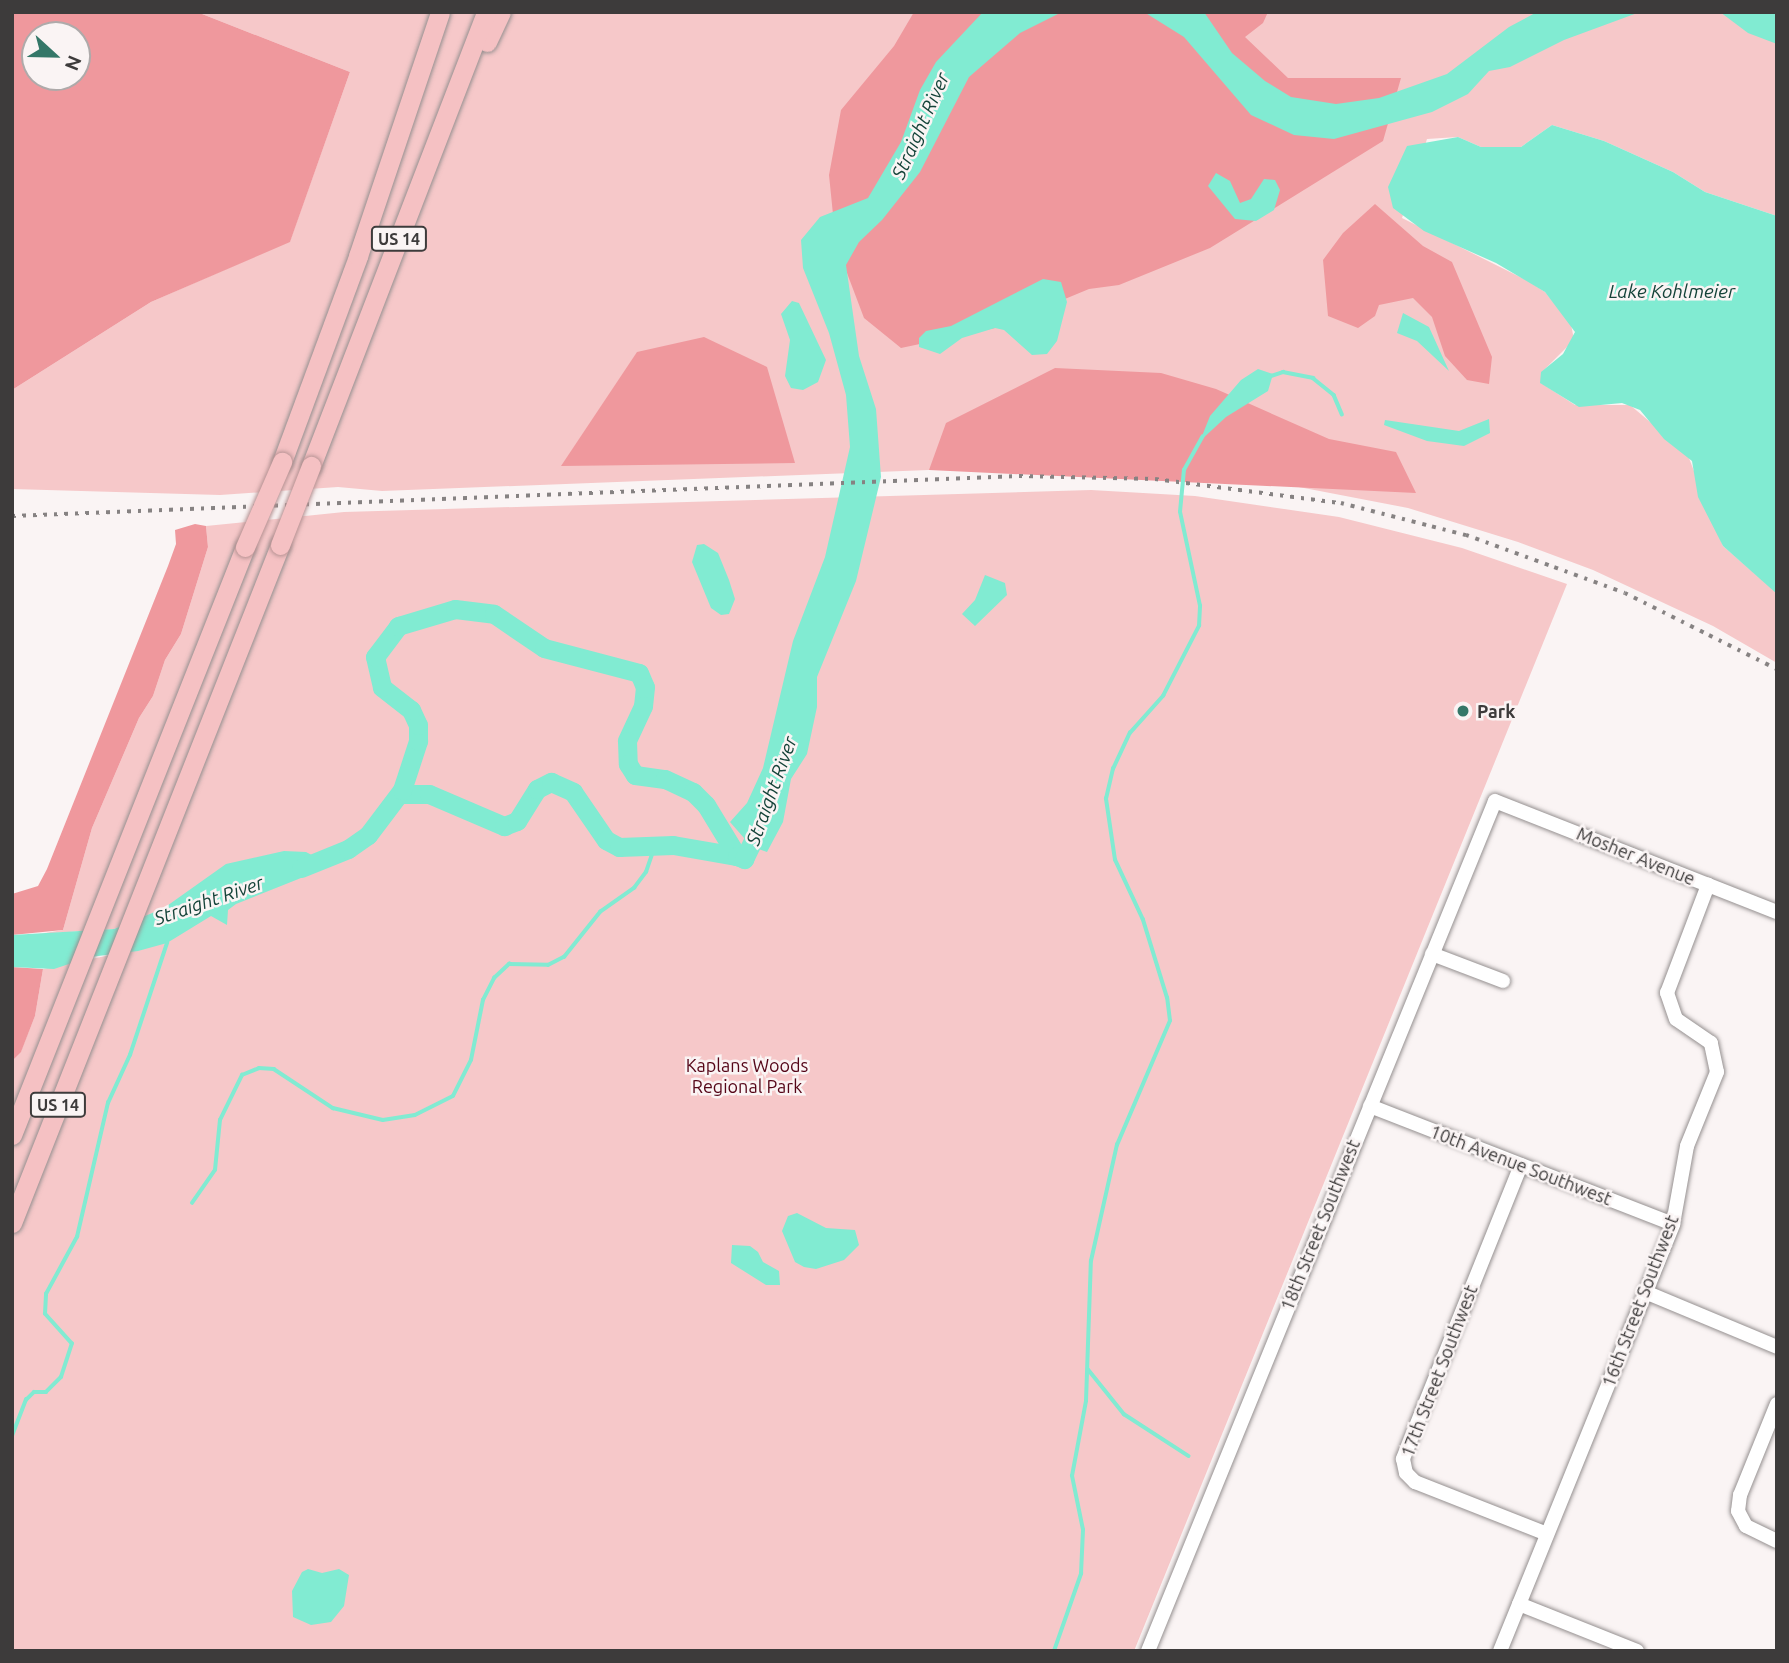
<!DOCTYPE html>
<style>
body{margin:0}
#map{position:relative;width:1789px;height:1663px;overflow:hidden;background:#faf4f4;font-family:Ubuntu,sans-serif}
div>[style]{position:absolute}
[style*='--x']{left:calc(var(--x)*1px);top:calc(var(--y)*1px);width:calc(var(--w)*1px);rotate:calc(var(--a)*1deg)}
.green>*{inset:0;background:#f6c8c9}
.forest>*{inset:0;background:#ef989d}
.water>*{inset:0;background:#81ebd2}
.stream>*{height:3.5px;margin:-1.75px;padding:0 1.75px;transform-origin:1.75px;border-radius:1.75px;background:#81ebd2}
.river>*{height:19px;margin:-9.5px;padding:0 9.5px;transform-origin:9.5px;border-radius:9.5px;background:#81ebd2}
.roads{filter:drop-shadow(0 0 2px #959090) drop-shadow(0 0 2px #959090)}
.minor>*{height:14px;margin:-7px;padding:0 7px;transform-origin:7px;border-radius:7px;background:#fff}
.highway>*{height:19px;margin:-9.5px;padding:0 9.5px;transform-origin:9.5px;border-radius:9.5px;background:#f5c1c3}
.rail>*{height:3.5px;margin-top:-1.75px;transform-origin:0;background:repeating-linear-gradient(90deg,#868282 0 3.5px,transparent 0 10.5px)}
.bridges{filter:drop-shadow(0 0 2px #b59293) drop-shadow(0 0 2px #b59293)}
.highway-bridge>*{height:19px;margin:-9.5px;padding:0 9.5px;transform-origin:9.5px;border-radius:9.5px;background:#f5c1c3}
.dots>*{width:19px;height:19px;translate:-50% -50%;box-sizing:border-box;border:4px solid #faf4f4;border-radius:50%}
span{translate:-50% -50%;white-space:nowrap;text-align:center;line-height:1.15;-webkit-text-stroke:5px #faf4f4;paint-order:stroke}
.shield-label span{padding:2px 5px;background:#faf4f4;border:2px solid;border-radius:5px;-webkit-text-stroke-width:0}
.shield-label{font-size:16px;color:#3d3b3b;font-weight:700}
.poi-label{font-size:18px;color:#3d3b3b;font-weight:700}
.left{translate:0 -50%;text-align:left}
.street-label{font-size:18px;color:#3d3b3b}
.park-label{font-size:18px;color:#550618}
.water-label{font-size:19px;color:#144339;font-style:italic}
.frame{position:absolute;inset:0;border:14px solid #3d3b3b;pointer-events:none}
.north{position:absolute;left:21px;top:21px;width:70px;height:70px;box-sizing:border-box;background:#faf4f4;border:2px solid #aeaaaa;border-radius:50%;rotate:112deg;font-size:19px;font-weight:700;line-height:28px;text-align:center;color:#3d3b3b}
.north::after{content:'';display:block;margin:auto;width:24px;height:32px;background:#347768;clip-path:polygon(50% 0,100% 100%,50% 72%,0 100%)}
</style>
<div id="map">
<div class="green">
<i style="clip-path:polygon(197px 12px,1777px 12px,1777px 216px,1705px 192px,1673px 172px,1604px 141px,1552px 125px,1521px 147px,1481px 147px,1458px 137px,1427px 139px,1402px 218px,1528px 281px,1545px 292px,1571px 324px,1574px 340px,1542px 372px,1541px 383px,1575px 405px,1630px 405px,1687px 453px,1723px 546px,1777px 593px,1777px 663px,1713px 626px,1593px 570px,1518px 542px,1408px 508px,1278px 483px,980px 468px,382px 491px,338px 487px,220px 495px,12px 489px,12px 390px,151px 302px,290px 241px,350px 72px)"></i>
<i style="clip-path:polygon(1091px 490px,1195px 496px,1339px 517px,1462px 548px,1567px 584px,1134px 1651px,12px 1651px,12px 1061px,21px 1051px,35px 1016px,43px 969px,149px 947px,165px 908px,114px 929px,39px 934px,63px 930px,92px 828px,139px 718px,153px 696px,165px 660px,181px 634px,208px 547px,206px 526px,344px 512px)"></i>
</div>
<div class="forest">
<i style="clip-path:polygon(evenodd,12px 12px,197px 12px,350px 72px,290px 242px,151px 302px,12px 390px,12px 12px,77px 35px,77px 77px,35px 77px,35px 35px,77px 35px)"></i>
<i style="clip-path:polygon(914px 12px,1268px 12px,1263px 23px,1245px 37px,1288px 78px,1401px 78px,1383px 141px,1210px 248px,1119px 285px,1089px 289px,995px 328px,901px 348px,864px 318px,836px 244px,829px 175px,841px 110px,894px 46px)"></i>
<i style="clip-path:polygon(1375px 204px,1423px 246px,1452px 262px,1492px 357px,1489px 384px,1467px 380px,1445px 356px,1432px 317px,1413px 298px,1379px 305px,1375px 316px,1358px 328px,1328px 316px,1323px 260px,1343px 233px)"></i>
<i style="clip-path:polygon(704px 337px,767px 367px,795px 463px,561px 466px,637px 352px)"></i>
<i style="clip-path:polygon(1055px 368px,1161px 373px,1216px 389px,1329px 439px,1396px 452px,1416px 493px,929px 470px,946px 423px)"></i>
<i style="clip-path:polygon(195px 524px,206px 526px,208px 547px,181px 634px,165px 660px,153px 696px,139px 718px,92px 828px,63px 930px,12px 935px,12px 894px,38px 886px,47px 869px,168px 566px,176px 544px,175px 530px)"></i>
<i style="clip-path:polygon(12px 967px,43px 969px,35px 1016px,21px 1052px,12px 1061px)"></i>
</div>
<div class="water">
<i style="clip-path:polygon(983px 12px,1062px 12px,1020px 33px,969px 77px,920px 172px,882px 220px,859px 242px,846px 265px,859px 356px,876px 409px,881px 477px,856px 581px,817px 677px,817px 707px,807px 754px,791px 779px,783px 822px,767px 852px,751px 846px,730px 822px,747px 803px,763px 768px,793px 641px,825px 557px,850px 447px,846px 395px,829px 333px,803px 268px,801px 240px,820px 217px,868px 198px,901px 142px,920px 90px,936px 62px)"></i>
<i style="clip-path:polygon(1144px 12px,1204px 12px,1232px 53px,1265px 81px,1291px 97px,1336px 104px,1379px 98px,1447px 74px,1509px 27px,1537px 12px,1640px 12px,1564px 40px,1510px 67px,1489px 71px,1468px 94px,1432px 112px,1334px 139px,1294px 135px,1251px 115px,1184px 37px)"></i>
<i style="clip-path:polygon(1720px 12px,1777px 12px,1777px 44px,1748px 33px)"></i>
<i style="clip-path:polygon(1552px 125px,1604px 141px,1673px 172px,1705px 192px,1777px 216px,1777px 594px,1723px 546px,1698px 497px,1692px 461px,1664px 439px,1640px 410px,1622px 403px,1579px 407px,1540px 383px,1541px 372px,1563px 354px,1575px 332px,1545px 292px,1496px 263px,1424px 231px,1393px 208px,1388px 187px,1407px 146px,1458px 137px,1481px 147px,1521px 147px)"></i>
<i style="clip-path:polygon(1216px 173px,1230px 181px,1240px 203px,1251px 199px,1264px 179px,1275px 180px,1280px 190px,1274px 210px,1256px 221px,1235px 219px,1208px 186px)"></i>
<i style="clip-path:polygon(1043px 279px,1061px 282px,1067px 302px,1057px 341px,1047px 354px,1032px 355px,1004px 330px,995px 328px,962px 338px,940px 354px,919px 347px,919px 338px,926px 331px,951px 326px)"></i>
<i style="clip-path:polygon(792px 301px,799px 303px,826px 360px,818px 382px,803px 390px,791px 388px,785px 376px,790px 340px,781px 314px)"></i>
<i style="clip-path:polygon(1403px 313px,1429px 327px,1449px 371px,1417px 341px,1397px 333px)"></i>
<i style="clip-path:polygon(1258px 369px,1273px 374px,1268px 391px,1226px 417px,1200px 441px,1210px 416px,1241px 380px)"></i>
<i style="clip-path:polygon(1489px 419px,1490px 433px,1464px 446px,1427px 441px,1384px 425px,1385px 420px,1459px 431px)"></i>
<i style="clip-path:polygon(704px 544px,718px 553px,729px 580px,735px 599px,729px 614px,721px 615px,711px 608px,692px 562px,697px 545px)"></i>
<i style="clip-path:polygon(985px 575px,1005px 583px,1007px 595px,975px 626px,962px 614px,975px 600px)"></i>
<i style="clip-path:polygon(284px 851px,306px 852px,323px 861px,306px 876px,236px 904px,228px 910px,227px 925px,211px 916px,167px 943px,138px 951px,90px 957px,54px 969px,12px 967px,12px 935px,114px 929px,164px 908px,226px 864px)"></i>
<i style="clip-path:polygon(797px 1213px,826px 1228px,855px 1230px,859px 1245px,844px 1260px,816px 1269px,804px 1267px,795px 1262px,782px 1231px,788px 1216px)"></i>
<i style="clip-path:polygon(732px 1245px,750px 1246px,758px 1252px,763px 1262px,779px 1271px,780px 1285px,766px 1285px,731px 1263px)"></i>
<i style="clip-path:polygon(308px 1569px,322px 1573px,339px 1569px,349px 1575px,344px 1606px,331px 1622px,311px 1625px,293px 1617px,292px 1591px,302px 1572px)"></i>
</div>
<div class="stream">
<i style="--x:1268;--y:377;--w:16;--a:-18"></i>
<i style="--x:1283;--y:372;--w:31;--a:11"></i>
<i style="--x:1313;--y:378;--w:27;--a:39"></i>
<i style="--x:1334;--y:395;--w:21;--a:67"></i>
<i style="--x:192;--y:1203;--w:40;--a:-55.1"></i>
<i style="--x:215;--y:1170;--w:50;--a:-84.3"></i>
<i style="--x:220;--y:1120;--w:50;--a:-63.9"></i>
<i style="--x:242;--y:1075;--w:18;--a:-22"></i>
<i style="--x:259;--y:1068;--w:15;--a:4"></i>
<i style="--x:274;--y:1069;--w:71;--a:33.5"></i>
<i style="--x:333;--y:1108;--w:51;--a:13.5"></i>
<i style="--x:383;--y:1120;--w:32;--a:-9"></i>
<i style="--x:415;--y:1115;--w:42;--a:-26.6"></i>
<i style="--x:453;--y:1096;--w:40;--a:-63.4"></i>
<i style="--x:471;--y:1060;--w:61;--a:-78.7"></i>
<i style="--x:483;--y:1000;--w:25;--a:-63"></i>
<i style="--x:494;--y:978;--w:21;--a:-43"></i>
<i style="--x:509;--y:964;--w:39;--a:1"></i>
<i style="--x:548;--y:965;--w:18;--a:-27"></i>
<i style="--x:564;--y:957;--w:58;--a:-51.3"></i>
<i style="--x:600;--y:912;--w:42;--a:-35.2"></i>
<i style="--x:634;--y:888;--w:20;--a:-53"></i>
<i style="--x:646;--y:872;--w:28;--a:-71"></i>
<i style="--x:1088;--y:1369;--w:58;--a:51.3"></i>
<i style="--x:1124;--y:1414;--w:77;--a:32.9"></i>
<i style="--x:12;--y:1436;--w:39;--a:-69"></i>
<i style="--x:26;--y:1400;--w:11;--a:-45"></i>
<i style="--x:34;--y:1392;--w:12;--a:0"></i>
<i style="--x:46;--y:1392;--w:21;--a:-45"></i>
<i style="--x:61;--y:1377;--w:35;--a:-72"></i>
<i style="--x:72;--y:1344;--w:40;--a:-132"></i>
<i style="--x:45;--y:1314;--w:20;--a:-87"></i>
<i style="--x:46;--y:1294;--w:65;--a:-61.5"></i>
<i style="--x:77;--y:1237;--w:138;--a:-77"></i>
<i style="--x:108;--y:1103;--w:53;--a:-65.4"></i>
<i style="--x:130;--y:1055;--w:118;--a:-71.7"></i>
<i style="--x:1054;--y:1651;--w:82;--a:-70.7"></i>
<i style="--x:1081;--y:1574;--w:44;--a:-87.4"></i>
<i style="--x:1083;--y:1530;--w:55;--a:-101.5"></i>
<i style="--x:1072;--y:1476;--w:76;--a:-79.4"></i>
<i style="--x:1086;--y:1401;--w:140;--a:-88"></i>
<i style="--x:1091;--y:1261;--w:119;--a:-77.4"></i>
<i style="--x:1117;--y:1145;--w:135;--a:-66.9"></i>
<i style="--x:1170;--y:1021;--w:23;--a:-97"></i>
<i style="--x:1167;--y:998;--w:82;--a:-107.1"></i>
<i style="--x:1143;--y:920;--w:66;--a:-115"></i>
<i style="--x:1115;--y:860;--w:62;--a:-98.4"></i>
<i style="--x:1106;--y:799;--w:31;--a:-77"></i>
<i style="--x:1113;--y:769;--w:40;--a:-65"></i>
<i style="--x:1130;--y:733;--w:50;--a:-48.3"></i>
<i style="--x:1163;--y:696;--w:79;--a:-62.8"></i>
<i style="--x:1199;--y:626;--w:20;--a:-87"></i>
<i style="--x:1200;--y:606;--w:96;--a:-102"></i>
<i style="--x:1180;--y:512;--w:42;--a:-84.6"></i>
<i style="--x:1184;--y:470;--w:38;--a:-61"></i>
</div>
<div class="river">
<i style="--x:400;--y:794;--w:29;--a:0"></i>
<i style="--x:429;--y:794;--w:82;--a:23.1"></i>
<i style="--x:504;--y:826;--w:14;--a:-21"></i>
<i style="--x:517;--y:821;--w:38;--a:-58"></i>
<i style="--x:537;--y:789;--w:16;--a:-27"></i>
<i style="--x:551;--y:782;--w:24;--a:24"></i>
<i style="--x:573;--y:792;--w:58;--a:55.5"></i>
<i style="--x:606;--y:840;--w:15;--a:28"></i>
<i style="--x:619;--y:847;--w:54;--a:-2.1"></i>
<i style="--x:673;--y:845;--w:65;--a:9.8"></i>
<i style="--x:301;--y:868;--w:51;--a:-22"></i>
<i style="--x:348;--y:849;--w:24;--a:-35"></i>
<i style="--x:368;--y:835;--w:56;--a:-52.9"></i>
<i style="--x:402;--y:790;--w:52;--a:-71.9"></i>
<i style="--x:418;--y:741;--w:16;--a:-90"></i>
<i style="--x:418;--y:725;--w:17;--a:-115"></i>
<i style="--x:411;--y:710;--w:37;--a:-142"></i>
<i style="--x:382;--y:687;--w:31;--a:-103"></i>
<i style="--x:375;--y:657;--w:39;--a:-53"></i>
<i style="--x:398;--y:626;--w:59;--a:-16.6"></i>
<i style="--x:455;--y:609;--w:39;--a:7"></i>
<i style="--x:494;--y:614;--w:60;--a:34.2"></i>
<i style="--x:544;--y:648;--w:98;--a:14.7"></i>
<i style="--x:639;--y:673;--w:15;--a:67"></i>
<i style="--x:645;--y:687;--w:19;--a:96"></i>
<i style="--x:643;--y:706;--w:38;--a:115"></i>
<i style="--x:627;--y:741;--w:23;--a:88"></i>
<i style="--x:628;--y:764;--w:13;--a:58"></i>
<i style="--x:635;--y:775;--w:30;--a:8"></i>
<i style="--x:665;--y:779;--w:31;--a:25"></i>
<i style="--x:693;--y:792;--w:18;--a:45"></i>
<i style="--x:706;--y:805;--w:60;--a:58.7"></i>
<i style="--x:737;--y:856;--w:8;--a:23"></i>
<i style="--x:744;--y:859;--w:39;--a:-64"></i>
</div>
<div class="roads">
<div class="minor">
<i style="--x:1432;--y:954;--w:76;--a:20.8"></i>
<i style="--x:1370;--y:1106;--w:325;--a:21.3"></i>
<i style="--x:1521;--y:1165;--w:317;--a:111.9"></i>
<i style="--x:1403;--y:1459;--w:14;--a:78"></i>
<i style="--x:1406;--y:1473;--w:13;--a:45"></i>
<i style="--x:1415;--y:1482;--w:142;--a:21.5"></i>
<i style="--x:1645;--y:1292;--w:143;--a:22.6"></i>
<i style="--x:1777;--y:1404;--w:98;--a:112.1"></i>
<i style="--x:1740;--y:1495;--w:16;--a:97"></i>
<i style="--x:1738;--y:1511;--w:17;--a:62"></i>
<i style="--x:1746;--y:1526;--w:34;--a:26"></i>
<i style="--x:1519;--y:1604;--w:127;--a:21.7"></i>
<i style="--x:1148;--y:1651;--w:918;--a:-67.79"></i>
<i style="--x:1495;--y:801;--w:303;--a:21.5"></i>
<i style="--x:1500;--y:1651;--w:461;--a:-67.9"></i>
<i style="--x:1673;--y:1224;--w:79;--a:-79.8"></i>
<i style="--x:1687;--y:1146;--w:80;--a:-67.9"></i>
<i style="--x:1717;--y:1072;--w:30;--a:-102"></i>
<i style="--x:1711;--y:1043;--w:42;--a:-145.6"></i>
<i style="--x:1676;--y:1019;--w:28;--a:-109"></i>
<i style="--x:1667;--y:993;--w:116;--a:-69.2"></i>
</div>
<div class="highway">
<i style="--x:487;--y:42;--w:33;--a:-65"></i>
<i style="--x:282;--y:462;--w:220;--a:-69.7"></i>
<i style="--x:358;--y:256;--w:257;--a:-71.4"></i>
<i style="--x:311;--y:466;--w:487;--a:-68.9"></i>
<i style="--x:12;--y:1135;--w:632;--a:-68.38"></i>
<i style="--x:12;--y:1223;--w:729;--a:-68.43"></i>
</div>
</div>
<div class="rail">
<i style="--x:12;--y:516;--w:1008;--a:-2.27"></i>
<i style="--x:1019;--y:476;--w:136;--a:1.3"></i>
<i style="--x:1155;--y:479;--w:188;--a:7.4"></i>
<i style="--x:1341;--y:503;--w:129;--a:14.4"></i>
<i style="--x:1466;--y:535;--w:169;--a:20"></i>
<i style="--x:1625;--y:593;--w:170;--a:26.6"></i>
</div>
<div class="bridges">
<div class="highway-bridge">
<i style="--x:280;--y:545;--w:85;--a:-68.6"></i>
<i style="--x:245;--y:547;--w:93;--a:-66.5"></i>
</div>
</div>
<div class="dots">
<i style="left:1463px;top:711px;background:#347768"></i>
</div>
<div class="shield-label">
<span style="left:399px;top:239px">US 14</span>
<span style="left:58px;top:1105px">US 14</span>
</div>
<div class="poi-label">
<span class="left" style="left:1477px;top:711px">Park</span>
</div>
<div class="street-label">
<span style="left:1636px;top:856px;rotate:22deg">Mosher Avenue</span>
<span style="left:1521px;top:1165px;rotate:21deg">10th Avenue Southwest</span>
<span style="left:1320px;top:1225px;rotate:-68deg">18th Street Southwest</span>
<span style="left:1640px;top:1301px;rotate:-69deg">16th Street Southwest</span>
<span style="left:1439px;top:1371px;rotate:-69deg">17th Street Southwest</span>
</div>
<div class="park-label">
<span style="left:747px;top:1076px">Kaplans Woods<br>Regional Park</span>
</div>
<div class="water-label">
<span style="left:921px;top:126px;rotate:-66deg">Straight River</span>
<span style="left:1672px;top:292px">Lake Kohlmeier</span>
<span style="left:772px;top:791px;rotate:-70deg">Straight River</span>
<span style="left:209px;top:901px;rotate:-19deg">Straight River</span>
</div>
<div class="frame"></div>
<div class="north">N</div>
</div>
